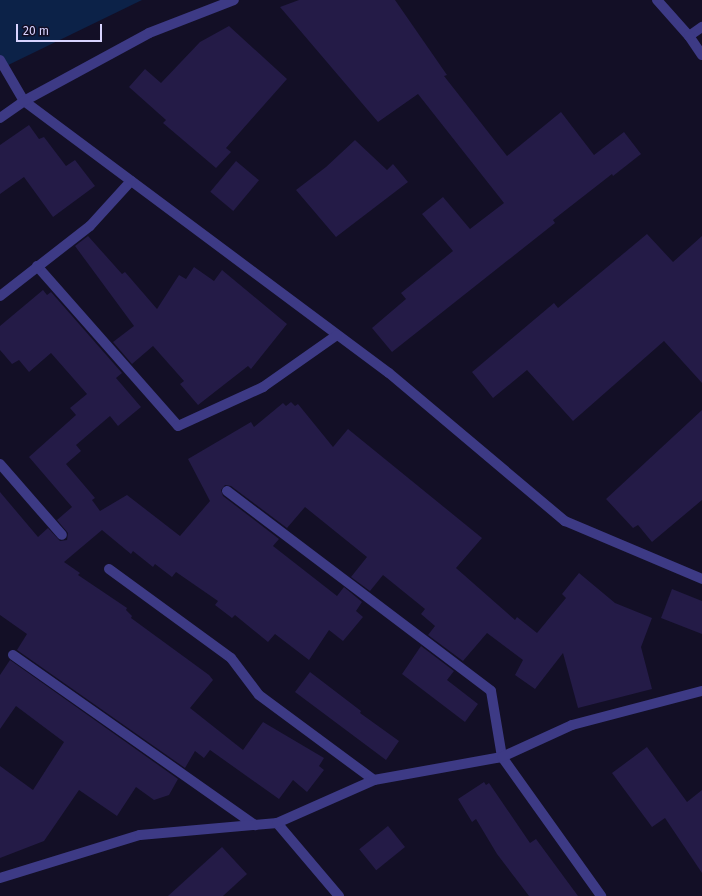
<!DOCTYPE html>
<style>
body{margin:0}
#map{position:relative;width:702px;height:896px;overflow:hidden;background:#130f26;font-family:"Fira Sans",sans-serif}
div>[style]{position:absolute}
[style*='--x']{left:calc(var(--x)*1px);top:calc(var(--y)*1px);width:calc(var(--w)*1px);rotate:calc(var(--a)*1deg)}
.water>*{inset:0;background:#0c2248}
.building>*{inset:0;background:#241b47;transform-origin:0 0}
.minor>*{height:10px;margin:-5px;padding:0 5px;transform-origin:5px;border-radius:5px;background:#3d3a85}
span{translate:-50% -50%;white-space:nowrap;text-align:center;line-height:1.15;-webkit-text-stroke:3.5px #130f26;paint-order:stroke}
.scale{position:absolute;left:16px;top:24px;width:86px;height:18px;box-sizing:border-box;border:2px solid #d9d4ff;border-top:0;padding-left:5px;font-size:12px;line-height:14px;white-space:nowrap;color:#d9d4ff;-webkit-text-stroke:3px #130f26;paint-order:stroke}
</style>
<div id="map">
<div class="water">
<i style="clip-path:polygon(0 0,142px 0,0 69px)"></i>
</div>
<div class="building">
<i style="clip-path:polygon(299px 0,395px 0,447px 75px,444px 76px,507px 156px,561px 112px,594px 155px,624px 132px,641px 154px,613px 176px,612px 174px,553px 220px,555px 223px,392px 352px,372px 328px,406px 299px,401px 293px,453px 251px,422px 214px,443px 197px,470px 229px,504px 203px,418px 94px,378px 122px,280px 7px)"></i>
<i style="clip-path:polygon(229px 26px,287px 79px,226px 148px,231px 152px,216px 168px,163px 123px,166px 120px,129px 87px,145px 69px,161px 83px,200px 42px)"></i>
<i style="clip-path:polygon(29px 125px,39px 139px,44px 137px,66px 166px,75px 160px,95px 186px,53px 217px,24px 177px,0 194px,0 145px)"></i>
<i style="clip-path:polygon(355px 140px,387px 170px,393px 164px,408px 182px,336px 237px,296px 190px,326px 167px)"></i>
<i style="left:236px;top:161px;width:30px;height:40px;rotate:40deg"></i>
<i style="clip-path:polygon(647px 234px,673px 262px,702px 236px,702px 383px,664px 341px,573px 421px,527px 370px,493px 398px,472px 372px,554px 303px,558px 308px)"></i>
<i style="clip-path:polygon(88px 236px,122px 274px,125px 272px,157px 309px,179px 275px,186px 279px,194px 267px,214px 281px,222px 270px,287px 324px,251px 369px,248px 366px,198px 405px,180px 384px,184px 381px,153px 346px,132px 364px,113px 342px,134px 326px,75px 246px)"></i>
<i style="clip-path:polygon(43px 290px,47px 295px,51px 292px,122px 373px,116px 378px,141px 407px,118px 426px,110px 416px,76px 445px,81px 451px,66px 464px,95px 498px,92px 500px,100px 511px,127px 495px,180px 536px,210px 501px,188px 459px,251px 422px,254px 427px,283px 403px,286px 406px,291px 402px,295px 406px,298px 404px,333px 447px,348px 429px,482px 538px,456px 568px,515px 620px,517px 617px,537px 633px,566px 598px,562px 594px,579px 573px,615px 603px,652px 618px,641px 647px,652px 689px,578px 708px,563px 653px,535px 689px,515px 675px,523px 660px,487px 633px,463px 661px,428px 635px,435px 626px,421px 614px,425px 609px,383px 575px,370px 591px,351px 577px,367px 557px,305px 507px,287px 528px,231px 486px,225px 485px,221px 490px,223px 496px,279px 539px,273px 546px,337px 596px,344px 587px,362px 602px,356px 611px,363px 617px,343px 641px,329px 630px,309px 660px,275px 634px,268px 642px,235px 615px,232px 618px,215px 605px,218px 601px,176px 572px,172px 577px,155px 564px,153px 567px,133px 551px,131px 554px,102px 530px,64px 562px,80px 573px,78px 575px,127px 608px,126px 610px,132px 616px,131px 618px,209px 675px,213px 680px,190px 708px,243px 750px,263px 722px,324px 758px,319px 766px,324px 770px,307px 792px,293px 780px,279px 799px,210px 750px,204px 758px,195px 751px,185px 768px,17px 650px,27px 634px,0 615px,0 492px,38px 537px,48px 528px,60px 541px,67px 540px,68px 533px,57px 520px,72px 507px,29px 457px,76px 415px,70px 408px,87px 394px,51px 353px,29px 372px,19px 360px,12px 364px,0 350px,0 326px)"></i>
<i style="clip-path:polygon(702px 410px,702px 500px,652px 542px,638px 525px,633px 528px,606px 499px)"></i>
<i style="clip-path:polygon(672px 589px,702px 601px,702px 634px,661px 618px)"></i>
<i style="clip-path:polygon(421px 646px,454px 671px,447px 680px,478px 704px,465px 722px,402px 674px)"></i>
<i style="clip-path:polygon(10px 660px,178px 779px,169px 795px,154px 800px,136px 787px,117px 816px,79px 790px,44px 841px,0 858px,0 766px,33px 790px,64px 742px,16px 706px,0 729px,0 675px)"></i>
<i style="clip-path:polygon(310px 672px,361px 711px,360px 713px,399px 741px,386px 760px,295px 692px)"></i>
<i style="clip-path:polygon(647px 747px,687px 802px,702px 790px,702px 873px,665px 818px,652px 827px,612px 773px)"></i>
<i style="clip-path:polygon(484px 782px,486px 785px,489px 783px,530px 843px,536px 839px,578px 896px,529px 896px,497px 854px,476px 819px,472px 822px,458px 799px)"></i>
<i style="left:388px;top:826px;width:27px;height:37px;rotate:51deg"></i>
<i style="clip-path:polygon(222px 847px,247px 874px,223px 896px,168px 896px)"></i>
</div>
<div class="minor">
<i style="--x:657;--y:0;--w:48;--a:48.4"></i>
<i style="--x:689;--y:36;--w:16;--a:-35"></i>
<i style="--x:689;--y:36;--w:23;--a:56"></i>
<i style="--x:0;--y:60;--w:48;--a:59.7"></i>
<i style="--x:24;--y:101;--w:455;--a:36.7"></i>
<i style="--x:389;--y:373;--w:230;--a:40.1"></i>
<i style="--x:565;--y:521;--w:149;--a:22.9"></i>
<i style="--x:0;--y:118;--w:29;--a:-35"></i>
<i style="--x:24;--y:101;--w:142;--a:-28.5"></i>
<i style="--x:149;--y:33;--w:91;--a:-21.2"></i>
<i style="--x:37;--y:266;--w:213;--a:48.6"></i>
<i style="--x:178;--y:426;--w:94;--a:-24.6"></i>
<i style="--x:263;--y:387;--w:90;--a:-35.1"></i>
<i style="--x:0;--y:296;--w:114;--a:-37.9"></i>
<i style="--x:90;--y:226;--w:61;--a:-47.7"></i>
<i style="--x:0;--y:464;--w:94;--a:48.9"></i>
<i style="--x:227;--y:491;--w:331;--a:37.1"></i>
<i style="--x:491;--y:691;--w:67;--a:80.5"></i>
<i style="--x:502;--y:757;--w:171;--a:54.5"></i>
<i style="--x:109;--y:569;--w:151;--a:36.1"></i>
<i style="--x:231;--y:658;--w:46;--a:52.9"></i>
<i style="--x:259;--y:695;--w:143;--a:36.5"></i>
<i style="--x:13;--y:655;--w:296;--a:35.1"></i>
<i style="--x:277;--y:823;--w:96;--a:49.7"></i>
<i style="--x:0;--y:878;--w:146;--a:-17.1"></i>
<i style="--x:140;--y:835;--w:138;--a:-5"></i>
<i style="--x:277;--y:823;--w:106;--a:-23.9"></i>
<i style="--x:374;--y:780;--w:130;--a:-10.2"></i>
<i style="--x:502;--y:757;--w:77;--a:-24.6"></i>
<i style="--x:572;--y:725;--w:134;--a:-14.7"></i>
</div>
<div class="scale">20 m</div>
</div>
